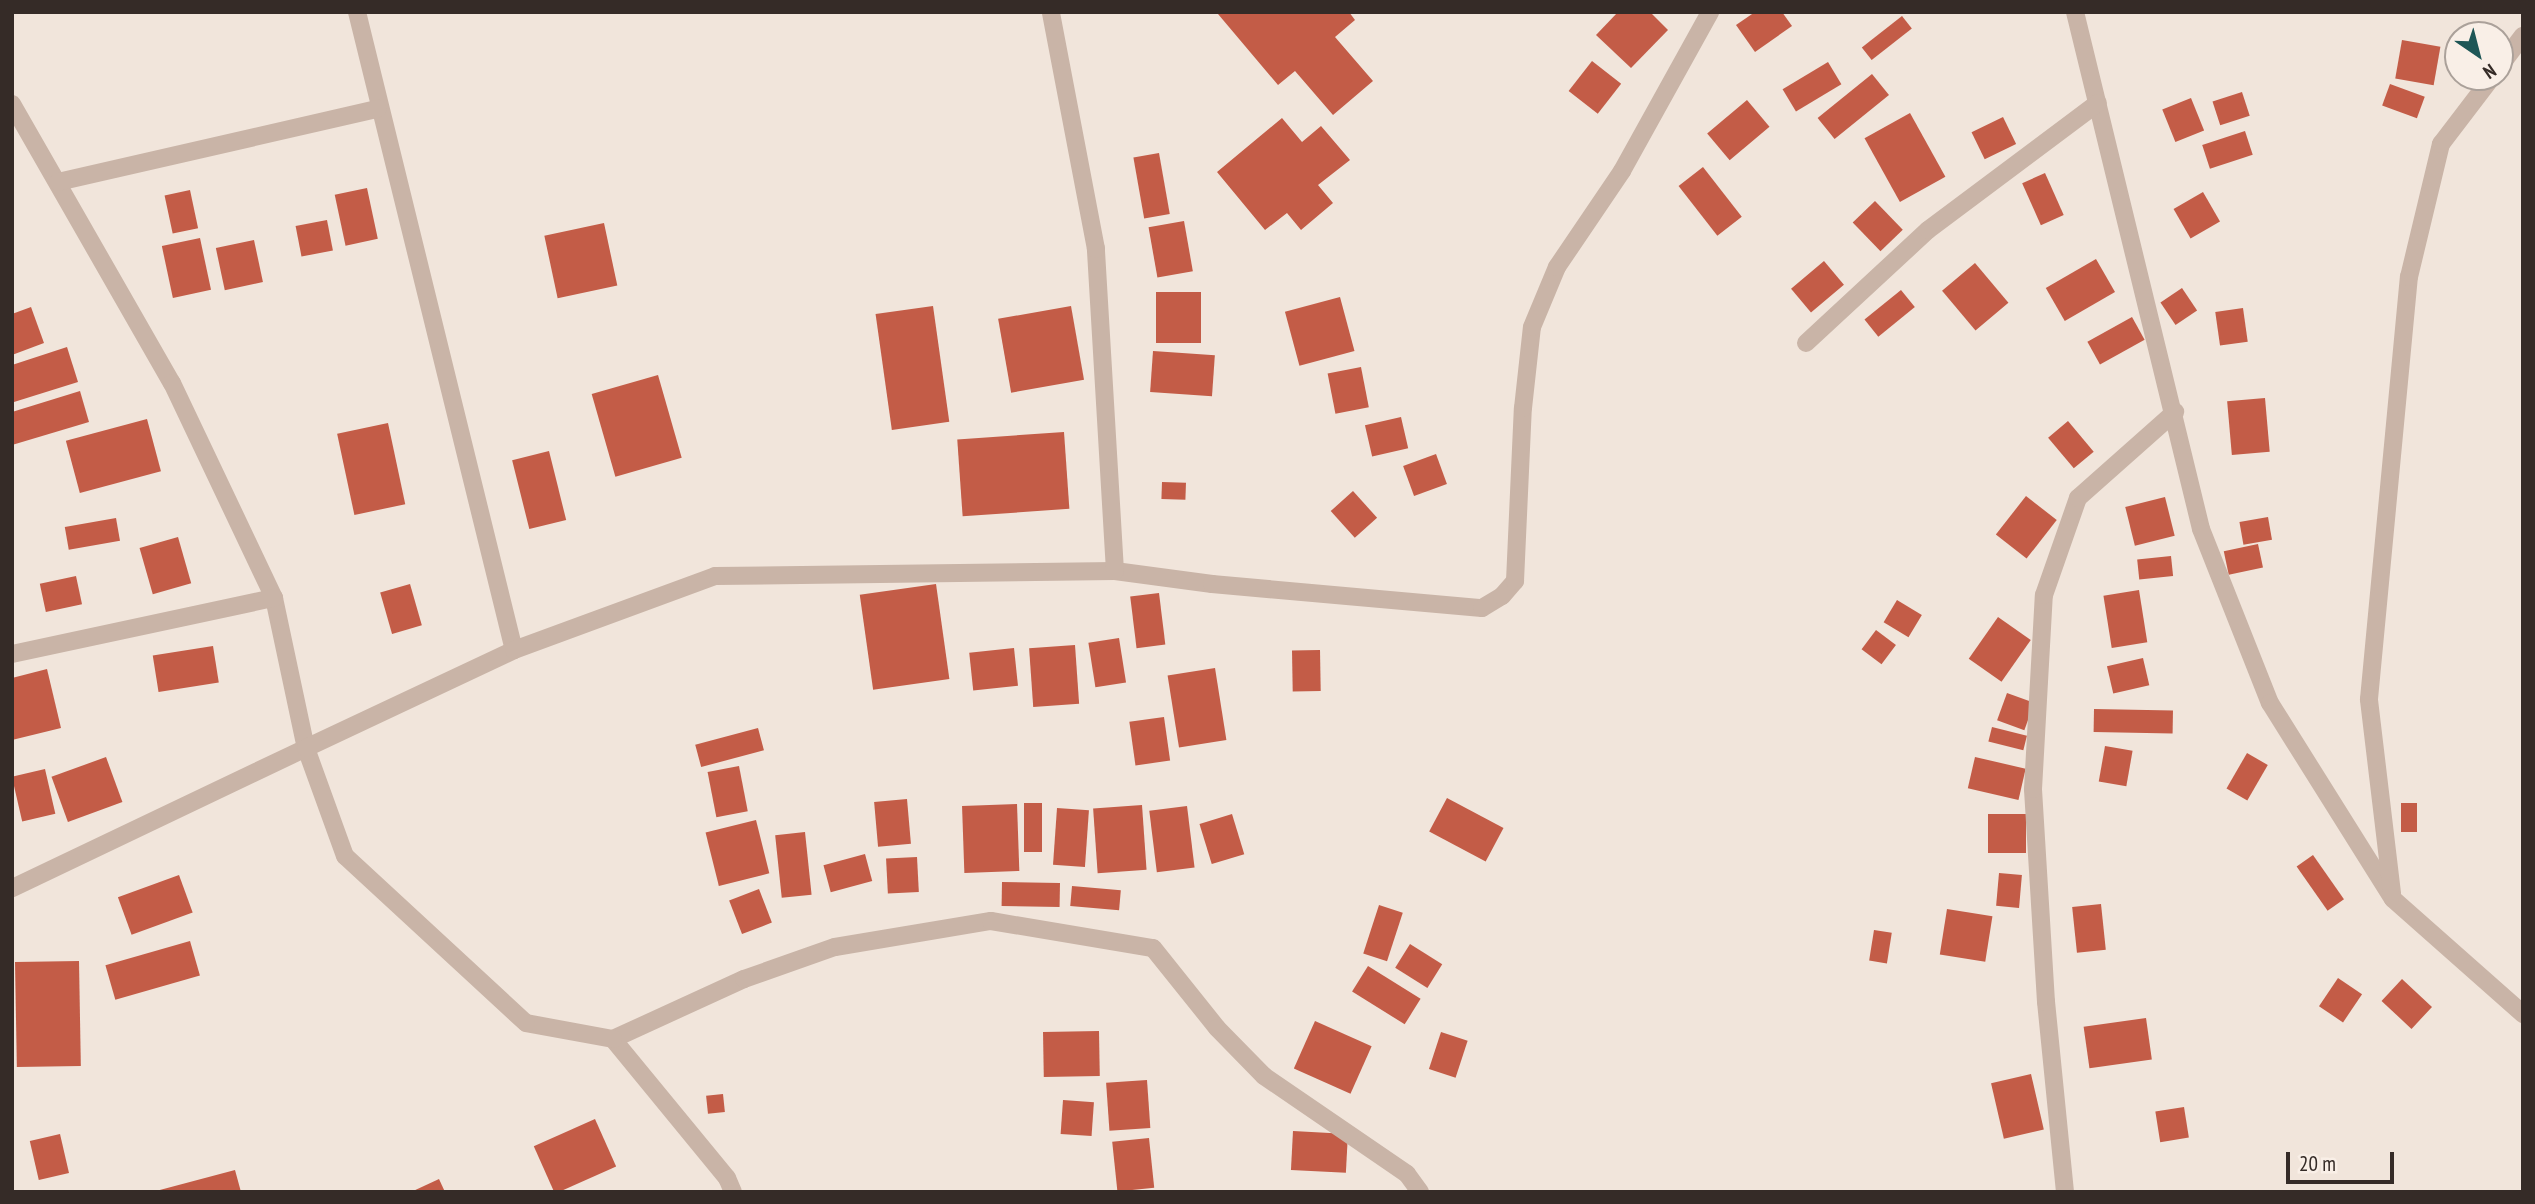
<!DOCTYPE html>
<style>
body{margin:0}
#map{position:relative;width:2535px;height:1204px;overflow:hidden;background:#f1e5db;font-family:"PT Sans Narrow",sans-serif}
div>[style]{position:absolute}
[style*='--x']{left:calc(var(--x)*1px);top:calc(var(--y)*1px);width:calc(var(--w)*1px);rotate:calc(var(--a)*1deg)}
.building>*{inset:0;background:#c35c47;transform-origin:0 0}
.street>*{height:18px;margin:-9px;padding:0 9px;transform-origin:9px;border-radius:9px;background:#c9b4a7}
span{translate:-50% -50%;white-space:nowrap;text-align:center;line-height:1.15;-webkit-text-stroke:7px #f9efe7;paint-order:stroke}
.frame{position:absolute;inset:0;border:14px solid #352b27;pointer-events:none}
.north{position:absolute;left:2444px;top:21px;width:70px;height:70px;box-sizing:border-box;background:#f9efe7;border:2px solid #aba19a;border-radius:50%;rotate:145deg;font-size:19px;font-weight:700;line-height:28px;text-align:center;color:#352b27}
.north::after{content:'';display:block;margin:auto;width:24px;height:32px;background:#1e5656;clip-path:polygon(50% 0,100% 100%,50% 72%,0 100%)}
.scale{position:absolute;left:2286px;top:1152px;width:108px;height:32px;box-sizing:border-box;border:4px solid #352b27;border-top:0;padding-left:9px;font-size:21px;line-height:24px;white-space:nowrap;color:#352b27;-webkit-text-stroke:5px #f9efe7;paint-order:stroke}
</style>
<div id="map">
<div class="building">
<i style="clip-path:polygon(1349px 12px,1355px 20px,1335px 37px,1373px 81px,1333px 115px,1295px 71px,1278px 85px,1218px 14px)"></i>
<i style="clip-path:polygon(1618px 12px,1650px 12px,1668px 30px,1631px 68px,1596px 35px)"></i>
<i style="clip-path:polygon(1755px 12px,1782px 12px,1792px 26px,1755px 52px,1736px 25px)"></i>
<i style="left:1902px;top:16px;width:16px;height:51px;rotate:52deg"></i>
<i style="left:2402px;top:40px;width:39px;height:39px;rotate:10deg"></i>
<i style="left:1592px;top:61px;width:37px;height:38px;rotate:38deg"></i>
<i style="left:1828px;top:62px;width:26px;height:53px;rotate:59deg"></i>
<i style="left:1872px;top:74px;width:27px;height:70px;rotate:51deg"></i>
<i style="left:2390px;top:84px;width:37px;height:23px;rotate:20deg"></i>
<i style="left:2242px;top:92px;width:25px;height:31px;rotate:72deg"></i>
<i style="left:2191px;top:98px;width:35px;height:31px;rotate:68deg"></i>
<i style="left:1747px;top:100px;width:35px;height:52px;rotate:50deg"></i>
<i style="left:1910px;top:113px;width:73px;height:52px;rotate:61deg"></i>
<i style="left:2003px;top:117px;width:30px;height:35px;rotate:64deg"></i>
<i style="clip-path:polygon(1282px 118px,1302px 142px,1321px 126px,1350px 160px,1318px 185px,1333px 203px,1301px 230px,1287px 213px,1265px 230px,1217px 172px)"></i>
<i style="left:2245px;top:131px;width:25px;height:45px;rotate:72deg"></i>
<i style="left:1159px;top:153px;width:62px;height:26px;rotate:80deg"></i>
<i style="left:1703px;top:167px;width:63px;height:31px;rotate:52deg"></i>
<i style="left:2045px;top:173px;width:46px;height:25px;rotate:66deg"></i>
<i style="left:367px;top:188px;width:52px;height:33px;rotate:78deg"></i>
<i style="left:190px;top:190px;width:39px;height:26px;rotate:78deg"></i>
<i style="left:2203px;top:192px;width:34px;height:34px;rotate:60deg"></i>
<i style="left:1875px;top:201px;width:40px;height:31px;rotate:46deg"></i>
<i style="left:327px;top:220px;width:31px;height:32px;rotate:79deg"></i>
<i style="left:1184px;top:221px;width:51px;height:36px;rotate:80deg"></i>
<i style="left:604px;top:223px;width:64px;height:61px;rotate:78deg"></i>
<i style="left:200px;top:238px;width:53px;height:39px;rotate:78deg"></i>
<i style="left:254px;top:240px;width:43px;height:39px;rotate:78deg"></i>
<i style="left:2096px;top:259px;width:38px;height:58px;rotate:60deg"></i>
<i style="left:1824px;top:261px;width:31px;height:43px;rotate:50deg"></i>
<i style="left:1975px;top:263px;width:52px;height:43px;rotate:50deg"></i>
<i style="left:2182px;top:288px;width:27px;height:26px;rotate:56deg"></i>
<i style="left:1901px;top:290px;width:22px;height:47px;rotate:51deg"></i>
<i style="left:1156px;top:292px;width:45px;height:51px"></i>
<i style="left:1340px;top:297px;width:56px;height:57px;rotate:75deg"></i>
<i style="left:933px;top:306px;width:117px;height:58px;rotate:82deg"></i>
<i style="left:1071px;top:306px;width:75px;height:74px;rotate:80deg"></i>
<i style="clip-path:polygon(31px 307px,44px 343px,12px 355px,12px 314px)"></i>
<i style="left:2243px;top:308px;width:34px;height:28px;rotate:82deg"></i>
<i style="left:2132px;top:317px;width:26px;height:51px;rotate:61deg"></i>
<i style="clip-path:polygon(67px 347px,78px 382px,14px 402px,12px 365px)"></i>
<i style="left:1153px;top:351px;width:62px;height:41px;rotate:4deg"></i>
<i style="left:1361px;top:367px;width:41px;height:34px;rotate:79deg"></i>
<i style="left:658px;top:375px;width:86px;height:69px;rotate:74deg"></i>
<i style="clip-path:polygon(80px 391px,89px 422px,12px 445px,12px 412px)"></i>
<i style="left:2265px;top:398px;width:54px;height:38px;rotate:85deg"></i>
<i style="left:1401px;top:417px;width:32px;height:37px;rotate:77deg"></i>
<i style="left:147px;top:419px;width:54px;height:84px;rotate:75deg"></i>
<i style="left:2068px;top:421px;width:40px;height:26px;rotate:50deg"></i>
<i style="left:388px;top:423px;width:83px;height:52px;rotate:78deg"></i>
<i style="left:1064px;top:432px;width:77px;height:107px;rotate:86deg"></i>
<i style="left:549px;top:451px;width:71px;height:38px;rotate:76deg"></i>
<i style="left:1436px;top:454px;width:32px;height:35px;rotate:70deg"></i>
<i style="left:1162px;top:482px;width:24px;height:17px;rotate:2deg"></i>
<i style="left:1353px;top:491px;width:36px;height:30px;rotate:48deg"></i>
<i style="left:2026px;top:496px;width:39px;height:49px;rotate:38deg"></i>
<i style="left:2165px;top:497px;width:40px;height:41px;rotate:76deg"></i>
<i style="left:2268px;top:517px;width:23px;height:29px;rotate:80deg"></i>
<i style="left:116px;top:518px;width:23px;height:52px;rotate:80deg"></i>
<i style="left:178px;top:537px;width:48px;height:40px;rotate:74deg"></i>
<i style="left:2258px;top:544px;width:24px;height:35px;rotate:78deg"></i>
<i style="left:2171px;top:556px;width:20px;height:34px;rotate:84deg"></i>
<i style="left:76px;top:576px;width:29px;height:37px;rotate:78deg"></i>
<i style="left:410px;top:584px;width:43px;height:31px;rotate:74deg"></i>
<i style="left:936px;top:584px;width:96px;height:77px;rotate:82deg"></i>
<i style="left:2139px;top:590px;width:53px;height:36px;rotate:81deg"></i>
<i style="left:1159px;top:593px;width:52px;height:29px;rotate:83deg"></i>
<i style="left:1897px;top:600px;width:29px;height:26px;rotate:31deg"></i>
<i style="left:1998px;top:617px;width:40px;height:51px;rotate:35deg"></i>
<i style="left:1876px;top:630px;width:25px;height:24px;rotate:37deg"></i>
<i style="left:1119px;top:638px;width:45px;height:31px;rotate:81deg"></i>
<i style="left:1075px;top:645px;width:59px;height:46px;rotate:86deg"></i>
<i style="left:213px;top:646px;width:37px;height:61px;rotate:81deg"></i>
<i style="left:1014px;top:648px;width:38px;height:45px;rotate:84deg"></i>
<i style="left:1320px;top:650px;width:41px;height:28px;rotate:89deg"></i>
<i style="left:2143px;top:658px;width:28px;height:37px;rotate:77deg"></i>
<i style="left:1215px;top:668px;width:73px;height:48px;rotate:81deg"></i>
<i style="clip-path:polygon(47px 669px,61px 728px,12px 740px,12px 678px)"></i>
<i style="left:2007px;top:693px;width:29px;height:29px;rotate:20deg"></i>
<i style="left:2094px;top:709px;width:79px;height:23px;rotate:1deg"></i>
<i style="left:1164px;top:717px;width:44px;height:35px;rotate:82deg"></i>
<i style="left:1992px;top:727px;width:36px;height:15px;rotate:14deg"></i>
<i style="left:758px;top:728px;width:23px;height:65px;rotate:75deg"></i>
<i style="left:2105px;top:746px;width:28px;height:36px;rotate:10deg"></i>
<i style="left:2247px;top:753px;width:24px;height:41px;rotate:30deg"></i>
<i style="left:106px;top:757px;width:48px;height:58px;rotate:70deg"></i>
<i style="left:1975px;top:757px;width:52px;height:32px;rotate:13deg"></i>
<i style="left:739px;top:766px;width:46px;height:32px;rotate:79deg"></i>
<i style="left:45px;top:769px;width:46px;height:34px;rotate:77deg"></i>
<i style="left:1447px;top:798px;width:64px;height:38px;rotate:28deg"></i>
<i style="left:907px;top:799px;width:45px;height:33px;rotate:85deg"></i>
<i style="left:1024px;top:803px;width:18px;height:49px"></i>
<i style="left:2401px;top:803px;width:16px;height:29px"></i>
<i style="left:1017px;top:804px;width:67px;height:55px;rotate:88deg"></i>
<i style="left:1142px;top:805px;width:65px;height:49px;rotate:86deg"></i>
<i style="left:1187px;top:806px;width:62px;height:38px;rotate:83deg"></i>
<i style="left:1057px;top:808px;width:32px;height:57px;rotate:4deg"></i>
<i style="left:1232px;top:814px;width:42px;height:34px;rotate:73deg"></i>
<i style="left:1988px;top:814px;width:38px;height:39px"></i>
<i style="left:756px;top:820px;width:55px;height:52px;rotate:76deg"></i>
<i style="left:805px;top:832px;width:63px;height:30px;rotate:84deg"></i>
<i style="left:865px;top:854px;width:28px;height:43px;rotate:75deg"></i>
<i style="left:2313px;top:855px;width:54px;height:20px;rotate:55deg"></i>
<i style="left:917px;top:857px;width:35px;height:31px;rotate:87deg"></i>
<i style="left:1999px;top:873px;width:23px;height:33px;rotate:5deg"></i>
<i style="left:179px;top:875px;width:40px;height:65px;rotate:70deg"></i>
<i style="left:1002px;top:882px;width:58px;height:24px;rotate:1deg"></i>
<i style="left:1072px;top:886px;width:49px;height:20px;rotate:5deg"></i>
<i style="left:759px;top:889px;width:36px;height:32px;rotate:69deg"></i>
<i style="left:2101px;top:904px;width:46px;height:29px;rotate:84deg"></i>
<i style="left:1379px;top:905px;width:25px;height:51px;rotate:18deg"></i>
<i style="left:1947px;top:909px;width:46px;height:46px;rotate:9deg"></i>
<i style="left:1874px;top:930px;width:18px;height:31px;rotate:9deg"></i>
<i style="left:190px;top:941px;width:36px;height:88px;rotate:74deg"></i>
<i style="left:1410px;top:944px;width:38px;height:28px;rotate:32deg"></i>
<i style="left:79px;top:961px;width:105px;height:64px;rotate:89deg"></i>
<i style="left:1368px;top:966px;width:62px;height:30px;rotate:32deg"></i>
<i style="left:2338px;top:978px;width:29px;height:34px;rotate:34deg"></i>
<i style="left:2402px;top:979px;width:41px;height:30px;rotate:43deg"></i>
<i style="left:2146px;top:1018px;width:42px;height:63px;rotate:82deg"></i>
<i style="left:1315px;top:1021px;width:62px;height:52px;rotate:24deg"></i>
<i style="left:1099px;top:1031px;width:45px;height:56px;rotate:89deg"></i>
<i style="left:1441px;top:1032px;width:28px;height:39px;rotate:18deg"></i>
<i style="left:2031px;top:1074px;width:57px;height:41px;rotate:77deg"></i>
<i style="left:1147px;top:1080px;width:48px;height:41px;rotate:86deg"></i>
<i style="left:723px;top:1094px;width:18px;height:17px;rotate:84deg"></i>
<i style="left:1063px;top:1100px;width:31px;height:34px;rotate:4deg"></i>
<i style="left:2184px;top:1107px;width:31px;height:29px;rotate:81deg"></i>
<i style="left:595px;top:1119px;width:52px;height:67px;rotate:66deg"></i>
<i style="left:1293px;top:1131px;width:55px;height:39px;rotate:3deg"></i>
<i style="left:60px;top:1134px;width:40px;height:31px;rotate:77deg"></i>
<i style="left:1149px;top:1138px;width:50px;height:37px;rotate:84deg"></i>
<i style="clip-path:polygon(235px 1170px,241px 1192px,157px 1192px,156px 1191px)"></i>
<i style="clip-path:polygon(439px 1179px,445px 1192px,411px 1192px)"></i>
</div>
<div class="street">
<i style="--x:357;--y:12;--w:657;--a:76.18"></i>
<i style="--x:2075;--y:12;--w:532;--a:76.3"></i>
<i style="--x:2201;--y:529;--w:187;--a:68.4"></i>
<i style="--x:2270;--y:703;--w:231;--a:57.9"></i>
<i style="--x:2393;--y:899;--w:174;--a:41.5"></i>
<i style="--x:2500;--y:66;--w:38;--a:-53"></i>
<i style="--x:12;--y:104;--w:322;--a:60.2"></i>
<i style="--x:172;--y:383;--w:238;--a:64.6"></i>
<i style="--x:274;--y:598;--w:153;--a:78"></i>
<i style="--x:306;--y:748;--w:326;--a:154.5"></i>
<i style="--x:58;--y:182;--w:328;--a:-12.9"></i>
<i style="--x:1806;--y:343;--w:166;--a:-42.8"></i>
<i style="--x:1928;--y:230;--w:212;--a:-36.8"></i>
<i style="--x:1115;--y:571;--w:98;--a:7.6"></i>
<i style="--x:1212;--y:584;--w:271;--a:5.1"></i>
<i style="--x:1482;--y:608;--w:23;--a:-31"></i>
<i style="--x:1502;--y:596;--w:20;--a:-49"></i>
<i style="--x:1515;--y:581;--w:173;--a:-87.4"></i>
<i style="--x:1523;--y:408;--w:81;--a:-83.7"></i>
<i style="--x:1532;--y:327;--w:65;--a:-67.4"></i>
<i style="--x:1557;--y:267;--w:116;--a:-55.9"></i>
<i style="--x:1622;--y:171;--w:182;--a:-61"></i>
<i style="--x:12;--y:654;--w:268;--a:-12.1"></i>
<i style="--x:2392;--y:893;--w:195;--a:-96.8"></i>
<i style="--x:2369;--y:699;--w:424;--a:-84.6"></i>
<i style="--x:2409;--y:277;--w:137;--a:-76.5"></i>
<i style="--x:2441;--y:144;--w:84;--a:-52.7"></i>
<i style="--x:613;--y:1039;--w:144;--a:-24.6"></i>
<i style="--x:744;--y:979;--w:96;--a:-19.4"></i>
<i style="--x:835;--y:947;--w:158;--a:-9.5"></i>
<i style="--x:991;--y:921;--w:164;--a:9.5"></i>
<i style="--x:1153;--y:948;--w:102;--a:51.3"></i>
<i style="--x:1217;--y:1028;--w:67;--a:45.6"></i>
<i style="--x:1264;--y:1076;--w:173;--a:34.4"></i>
<i style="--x:1407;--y:1174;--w:22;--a:54"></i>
<i style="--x:733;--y:1192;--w:15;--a:-113"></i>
<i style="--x:727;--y:1178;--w:180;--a:-129.4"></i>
<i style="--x:613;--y:1039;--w:88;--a:-169.6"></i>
<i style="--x:526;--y:1023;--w:246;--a:-137.3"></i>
<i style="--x:345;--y:856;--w:115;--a:-109.9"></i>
<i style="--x:306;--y:748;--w:230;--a:-25.2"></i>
<i style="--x:514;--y:650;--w:214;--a:-20.2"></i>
<i style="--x:715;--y:576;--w:400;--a:-0.7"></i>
<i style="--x:1115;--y:571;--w:323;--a:-93.4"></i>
<i style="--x:1096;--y:249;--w:241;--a:-100.8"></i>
<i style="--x:2065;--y:1192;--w:191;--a:-95.7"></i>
<i style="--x:2046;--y:1002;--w:213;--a:-93.5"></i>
<i style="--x:2033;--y:789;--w:194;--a:-86.8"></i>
<i style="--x:2044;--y:595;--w:103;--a:-70.7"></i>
<i style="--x:2078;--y:498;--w:130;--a:-41.6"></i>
</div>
<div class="frame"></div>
<div class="north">N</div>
<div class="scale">20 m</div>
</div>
